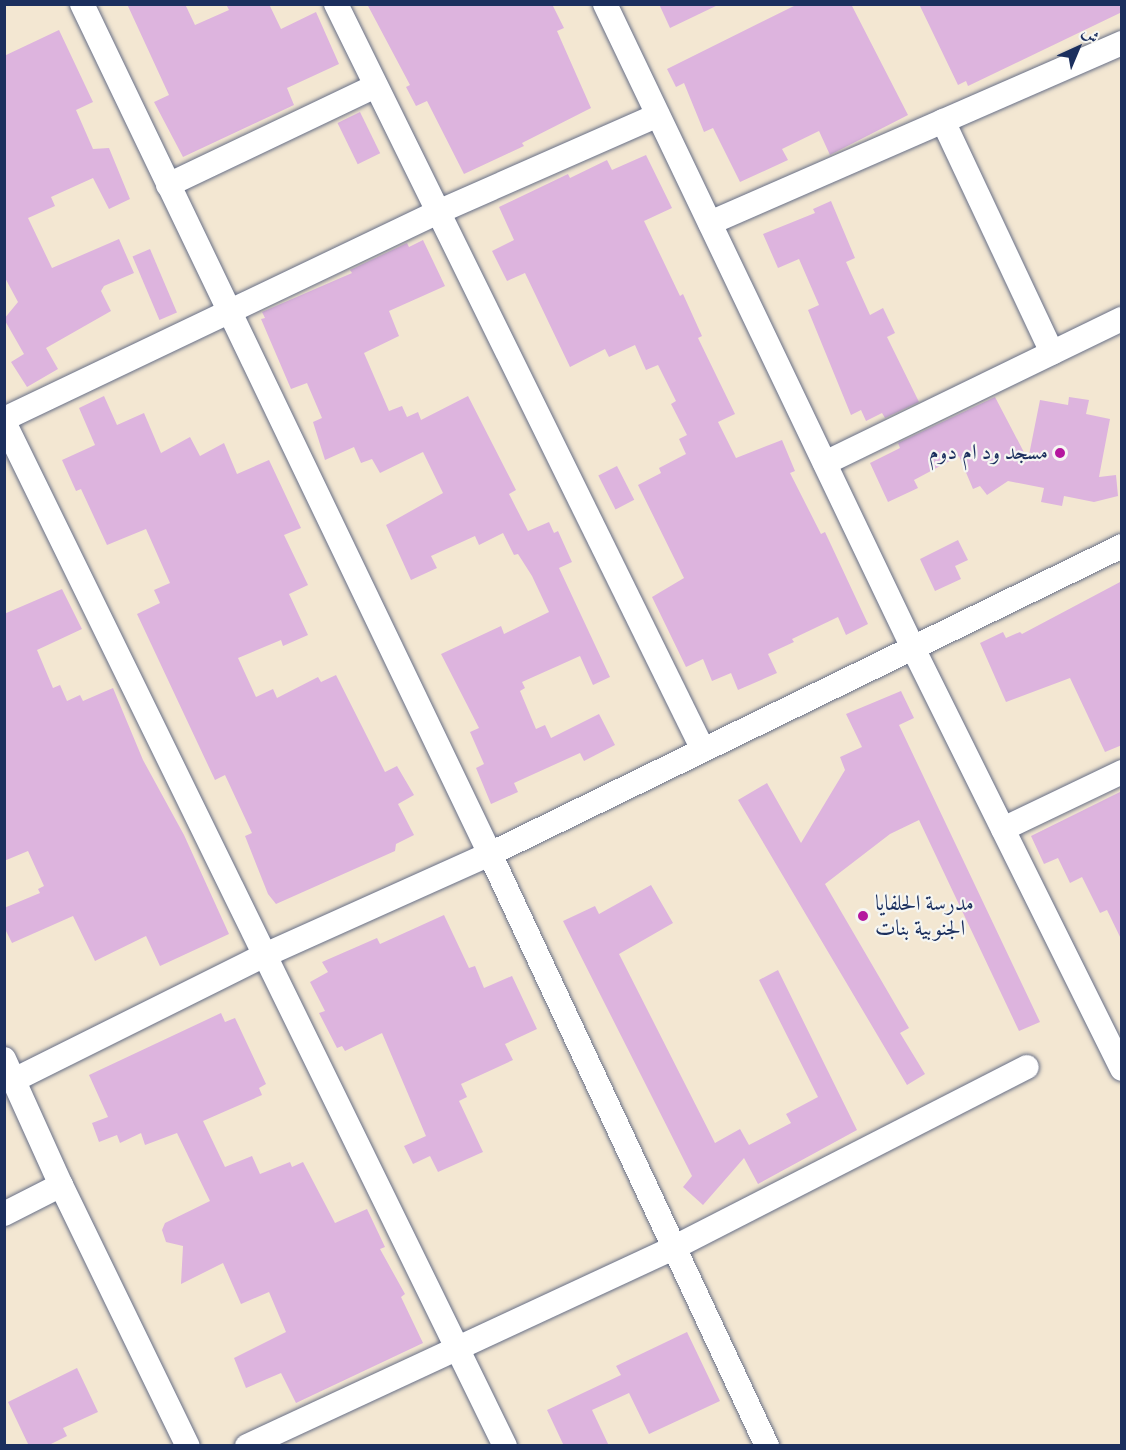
<!DOCTYPE html>
<meta charset="utf-8">
<style>
body{margin:0}
#map{position:relative;width:1126px;height:1450px;overflow:hidden;background:#f3e7d2;font-family:"IM FELL DW Pica",Amiri,serif}
div>[style]{position:absolute}
[style*='--x']{left:calc(var(--x)*1px);top:calc(var(--y)*1px);width:calc(var(--w)*1px);rotate:calc(var(--a)*1deg)}
.building>*{inset:0;background:#ddb4de;transform-origin:0 0}
.roads{filter:drop-shadow(0 0 2px #676f87) drop-shadow(0 0 2px #676f87)}
.street>*{height:24px;margin:-12px;padding:0 12px;transform-origin:12px;border-radius:12px;background:#fff}
.dots>*{width:16px;height:16px;translate:-50% -50%;box-sizing:border-box;border:3px solid #f6f6f2;border-radius:50%}
span{translate:-50% -50%;white-space:nowrap;text-align:center;line-height:1.15;-webkit-text-stroke:4.5px #f6f6f2;paint-order:stroke}
.poi-label{font-size:22px;color:#1b2f5e}
.right{translate:-100% -50%;text-align:right}
.left{translate:0 -50%;text-align:left}
.frame{position:absolute;inset:0;border:6px solid #1b2f5e;pointer-events:none}
.north{position:absolute;left:1048px;top:18px;width:60px;height:60px;-webkit-text-stroke:4px #f6f6f2;paint-order:stroke;rotate:44deg;font-size:16px;font-weight:700;line-height:24px;text-align:center;color:#1b2f5e}
.north::after{content:'';display:block;margin:auto;width:21px;height:27px;background:#1b2f5e;clip-path:polygon(50% 0,100% 100%,50% 72%,0 100%)}
</style>
<div id="map">
<div class="building">
<i style="clip-path:polygon(127px 4px,185px 4px,195px 25px,229px 10px,226px 4px,269px 4px,281px 29px,316px 12px,339px 64px,287px 88px,294px 105px,183px 157px,154px 102px,169px 95px)"></i>
<i style="clip-path:polygon(367px 4px,552px 4px,564px 28px,557px 31px,591px 108px,522px 143px,524px 146px,464px 174px,427px 101px,416px 106px,406px 87px,410px 85px)"></i>
<i style="clip-path:polygon(659px 4px,720px 4px,670px 28px)"></i>
<i style="clip-path:polygon(798px 4px,851px 4px,908px 115px,830px 155px,819px 131px,782px 149px,788px 160px,740px 182px,713px 128px,704px 132px,684px 83px,676px 87px,667px 69px)"></i>
<i style="clip-path:polygon(919px 4px,1122px 4px,1122px 12px,968px 86px,966px 81px,958px 85px)"></i>
<i style="clip-path:polygon(59px 30px,93px 102px,76px 110px,93px 149px,109px 148px,130px 199px,109px 209px,93px 178px,51px 197px,55px 206px,28px 218px,52px 268px,119px 239px,134px 273px,104px 286px,101px 291px,111px 311px,46px 348px,58px 369px,27px 387px,11px 362px,24px 354px,4px 319px,18px 302px,4px 276px,4px 56px)"></i>
<i style="left:360px;top:112px;width:46px;height:25px;rotate:64deg"></i>
<i style="clip-path:polygon(646px 155px,672px 208px,644px 221px,680px 296px,683px 294px,702px 336px,698px 338px,735px 414px,718px 422px,736px 458px,782px 440px,795px 471px,790px 473px,821px 534px,825px 532px,868px 624px,846px 635px,838px 617px,792px 639px,794px 642px,768px 654px,777px 673px,738px 690px,731px 673px,712px 681px,703px 659px,686px 667px,652px 597px,684px 578px,638px 485px,661px 473px,659px 468px,686px 454px,679px 439px,687px 435px,671px 404px,676px 401px,658px 365px,646px 370px,635px 345px,609px 357px,605px 349px,570px 367px,525px 273px,507px 281px,492px 251px,514px 240px,499px 207px,568px 174px,570px 178px,607px 160px,612px 170px)"></i>
<i style="clip-path:polygon(831px 201px,855px 258px,846px 262px,870px 315px,883px 308px,895px 333px,887px 337px,919px 402px,885px 418px,882px 413px,866px 421px,861px 410px,851px 415px,808px 310px,819px 305px,799px 259px,778px 268px,763px 234px,815px 213px,813px 209px)"></i>
<i style="clip-path:polygon(423px 240px,445px 286px,389px 311px,399px 336px,364px 353px,389px 411px,402px 406px,407px 417px,418px 412px,421px 420px,468px 396px,516px 490px,509px 494px,528px 531px,549px 522px,554px 533px,558px 531px,572px 562px,559px 568px,610px 677px,593px 685px,580px 656px,522px 682px,525px 688px,520px 691px,536px 729px,545px 725px,551px 738px,599px 714px,615px 745px,584px 761px,580px 753px,514px 783px,518px 792px,491px 804px,476px 768px,484px 764px,470px 732px,479px 728px,441px 654px,501px 626px,504px 634px,549px 612px,532px 576px,518px 554px,514px 555px,503px 533px,479px 545px,475px 536px,431px 556px,437px 568px,411px 580px,386px 525px,443px 493px,423px 452px,380px 473px,372px 459px,361px 463px,354px 447px,325px 460px,313px 422px,322px 418px,307px 383px,291px 389px,261px 319px,265px 318px,262px 312px,352px 273px,350px 270px,407px 243px,409px 247px)"></i>
<i style="left:150px;top:249px;width:69px;height:19px;rotate:67deg"></i>
<i style="clip-path:polygon(104px 396px,117px 425px,144px 413px,161px 453px,190px 437px,200px 456px,224px 443px,237px 474px,269px 460px,301px 528px,284px 535px,308px 585px,289px 594px,308px 635px,283px 646px,281px 640px,238px 658px,256px 697px,273px 689px,277px 698px,318px 677px,321px 682px,336px 675px,385px 772px,397px 766px,414px 795px,398px 804px,414px 835px,396px 844px,395px 851px,276px 904px,268px 894px,245px 836px,252px 833px,225px 775px,215px 780px,137px 614px,160px 603px,154px 590px,170px 583px,146px 529px,107px 545px,81px 489px,76px 491px,62px 460px,95px 445px,79px 408px)"></i>
<i style="clip-path:polygon(995px 397px,1028px 460px,1040px 400px,1068px 405px,1069px 397px,1089px 400px,1086px 414px,1110px 419px,1099px 477px,1116px 475px,1118px 496px,1094px 502px,1064px 496px,1062px 506px,1041px 502px,1044px 488px,1008px 481px,987px 495px,980px 486px,973px 489px,959px 456px,914px 480px,918px 488px,888px 502px,870px 463px,900px 448px,898px 443px)"></i>
<i style="left:617px;top:466px;width:38px;height:21px;rotate:63deg"></i>
<i style="clip-path:polygon(958px 540px,968px 560px,955px 566px,961px 579px,935px 591px,920px 559px)"></i>
<i style="clip-path:polygon(1122px 581px,1122px 745px,1105px 752px,1070px 678px,1006px 702px,980px 643px,1003px 632px,1006px 638px,1020px 632px,1022px 634px)"></i>
<i style="clip-path:polygon(62px 589px,82px 629px,37px 650px,53px 688px,60px 685px,67px 701px,80px 695px,83px 701px,113px 688px,143px 760px,184px 835px,229px 934px,160px 966px,146px 936px,95px 961px,73px 916px,12px 943px,4px 927px,4px 908px,40px 893px,38px 889px,44px 886px,28px 851px,4px 861px,4px 614px)"></i>
<i style="clip-path:polygon(901px 691px,914px 718px,899px 725px,1040px 1022px,1019px 1031px,919px 820px,890px 834px,825px 884px,909px 1028px,900px 1033px,925px 1074px,907px 1085px,738px 800px,767px 783px,801px 843px,845px 770px,840px 757px,862px 747px,846px 714px)"></i>
<i style="clip-path:polygon(1122px 791px,1122px 941px,1107px 910px,1100px 913px,1082px 877px,1070px 883px,1058px 858px,1044px 864px,1031px 836px)"></i>
<i style="clip-path:polygon(651px 885px,673px 923px,619px 954px,715px 1143px,740px 1129px,749px 1145px,791px 1123px,786px 1114px,818px 1097px,759px 980px,778px 970px,857px 1130px,758px 1184px,744px 1158px,703px 1205px,683px 1187px,692px 1176px,563px 921px,595px 906px,599px 914px)"></i>
<i style="clip-path:polygon(444px 915px,469px 968px,475px 966px,484px 988px,512px 976px,537px 1029px,505px 1044px,513px 1060px,461px 1084px,467px 1097px,459px 1101px,483px 1152px,438px 1172px,430px 1156px,413px 1164px,404px 1146px,426px 1136px,382px 1033px,345px 1051px,342px 1046px,337px 1048px,319px 1013px,325px 1011px,310px 982px,328px 972px,322px 962px,377px 938px,380px 944px)"></i>
<i style="clip-path:polygon(221px 1013px,225px 1022px,235px 1018px,266px 1084px,259px 1088px,262px 1095px,203px 1121px,225px 1167px,252px 1156px,260px 1174px,290px 1162px,292px 1167px,303px 1162px,335px 1223px,367px 1209px,385px 1247px,380px 1249px,405px 1294px,401px 1297px,423px 1343px,296px 1403px,281px 1373px,246px 1388px,234px 1358px,286px 1332px,269px 1292px,241px 1304px,223px 1263px,181px 1284px,183px 1246px,166px 1242px,162px 1230px,165px 1223px,210px 1201px,177px 1133px,145px 1145px,141px 1133px,120px 1143px,117px 1135px,99px 1142px,92px 1123px,108px 1117px,89px 1075px)"></i>
<i style="clip-path:polygon(687px 1332px,720px 1401px,649px 1434px,629px 1393px,592px 1410px,609px 1446px,564px 1446px,547px 1410px,621px 1375px,616px 1366px)"></i>
<i style="clip-path:polygon(77px 1368px,98px 1412px,63px 1428px,67px 1436px,47px 1446px,29px 1446px,8px 1402px)"></i>
</div>
<div class="roads">
<div class="street">
<i style="--x:82;--y:4;--w:943;--a:64.36"></i>
<i style="--x:490;--y:854;--w:654;--a:64.92"></i>
<i style="--x:336;--y:4;--w:831;--a:63.8"></i>
<i style="--x:605;--y:4;--w:714;--a:64.44"></i>
<i style="--x:913;--y:648;--w:470;--a:63.6"></i>
<i style="--x:943;--y:121;--w:256;--a:64.8"></i>
<i style="--x:168;--y:185;--w:230;--a:-25.5"></i>
<i style="--x:710;--y:223;--w:450;--a:-23.6"></i>
<i style="--x:4;--y:419;--w:481;--a:-25.5"></i>
<i style="--x:438;--y:212;--w:240;--a:-23.8"></i>
<i style="--x:4;--y:422;--w:1140;--a:63.93"></i>
<i style="--x:825;--y:463;--w:330;--a:-25.9"></i>
<i style="--x:1003;--y:829;--w:132;--a:-25.6"></i>
<i style="--x:4;--y:1059;--w:138;--a:65.7"></i>
<i style="--x:61;--y:1185;--w:290;--a:64.1"></i>
<i style="--x:14;--y:1080;--w:280;--a:-26.5"></i>
<i style="--x:265;--y:955;--w:247;--a:-24.2"></i>
<i style="--x:490;--y:854;--w:703;--a:-25.98"></i>
<i style="--x:4;--y:1214;--w:64;--a:-27"></i>
<i style="--x:247;--y:1446;--w:472;--a:-24.9"></i>
<i style="--x:675;--y:1247;--w:395;--a:-27.1"></i>
</div>
</div>
<div class="dots">
<i style="left:1060px;top:453px;background:#b5179e"></i>
<i style="left:863px;top:916px;background:#b5179e"></i>
</div>
<div class="poi-label">
<span class="right" style="left:1048px;top:453px">مسجد ود ام دوم</span>
<span class="left" style="left:875px;top:916px">مدرسة الحلفايا<br>الجنوبية بنات</span>
</div>
<div class="frame"></div>
<div class="north">ش</div>
</div>
